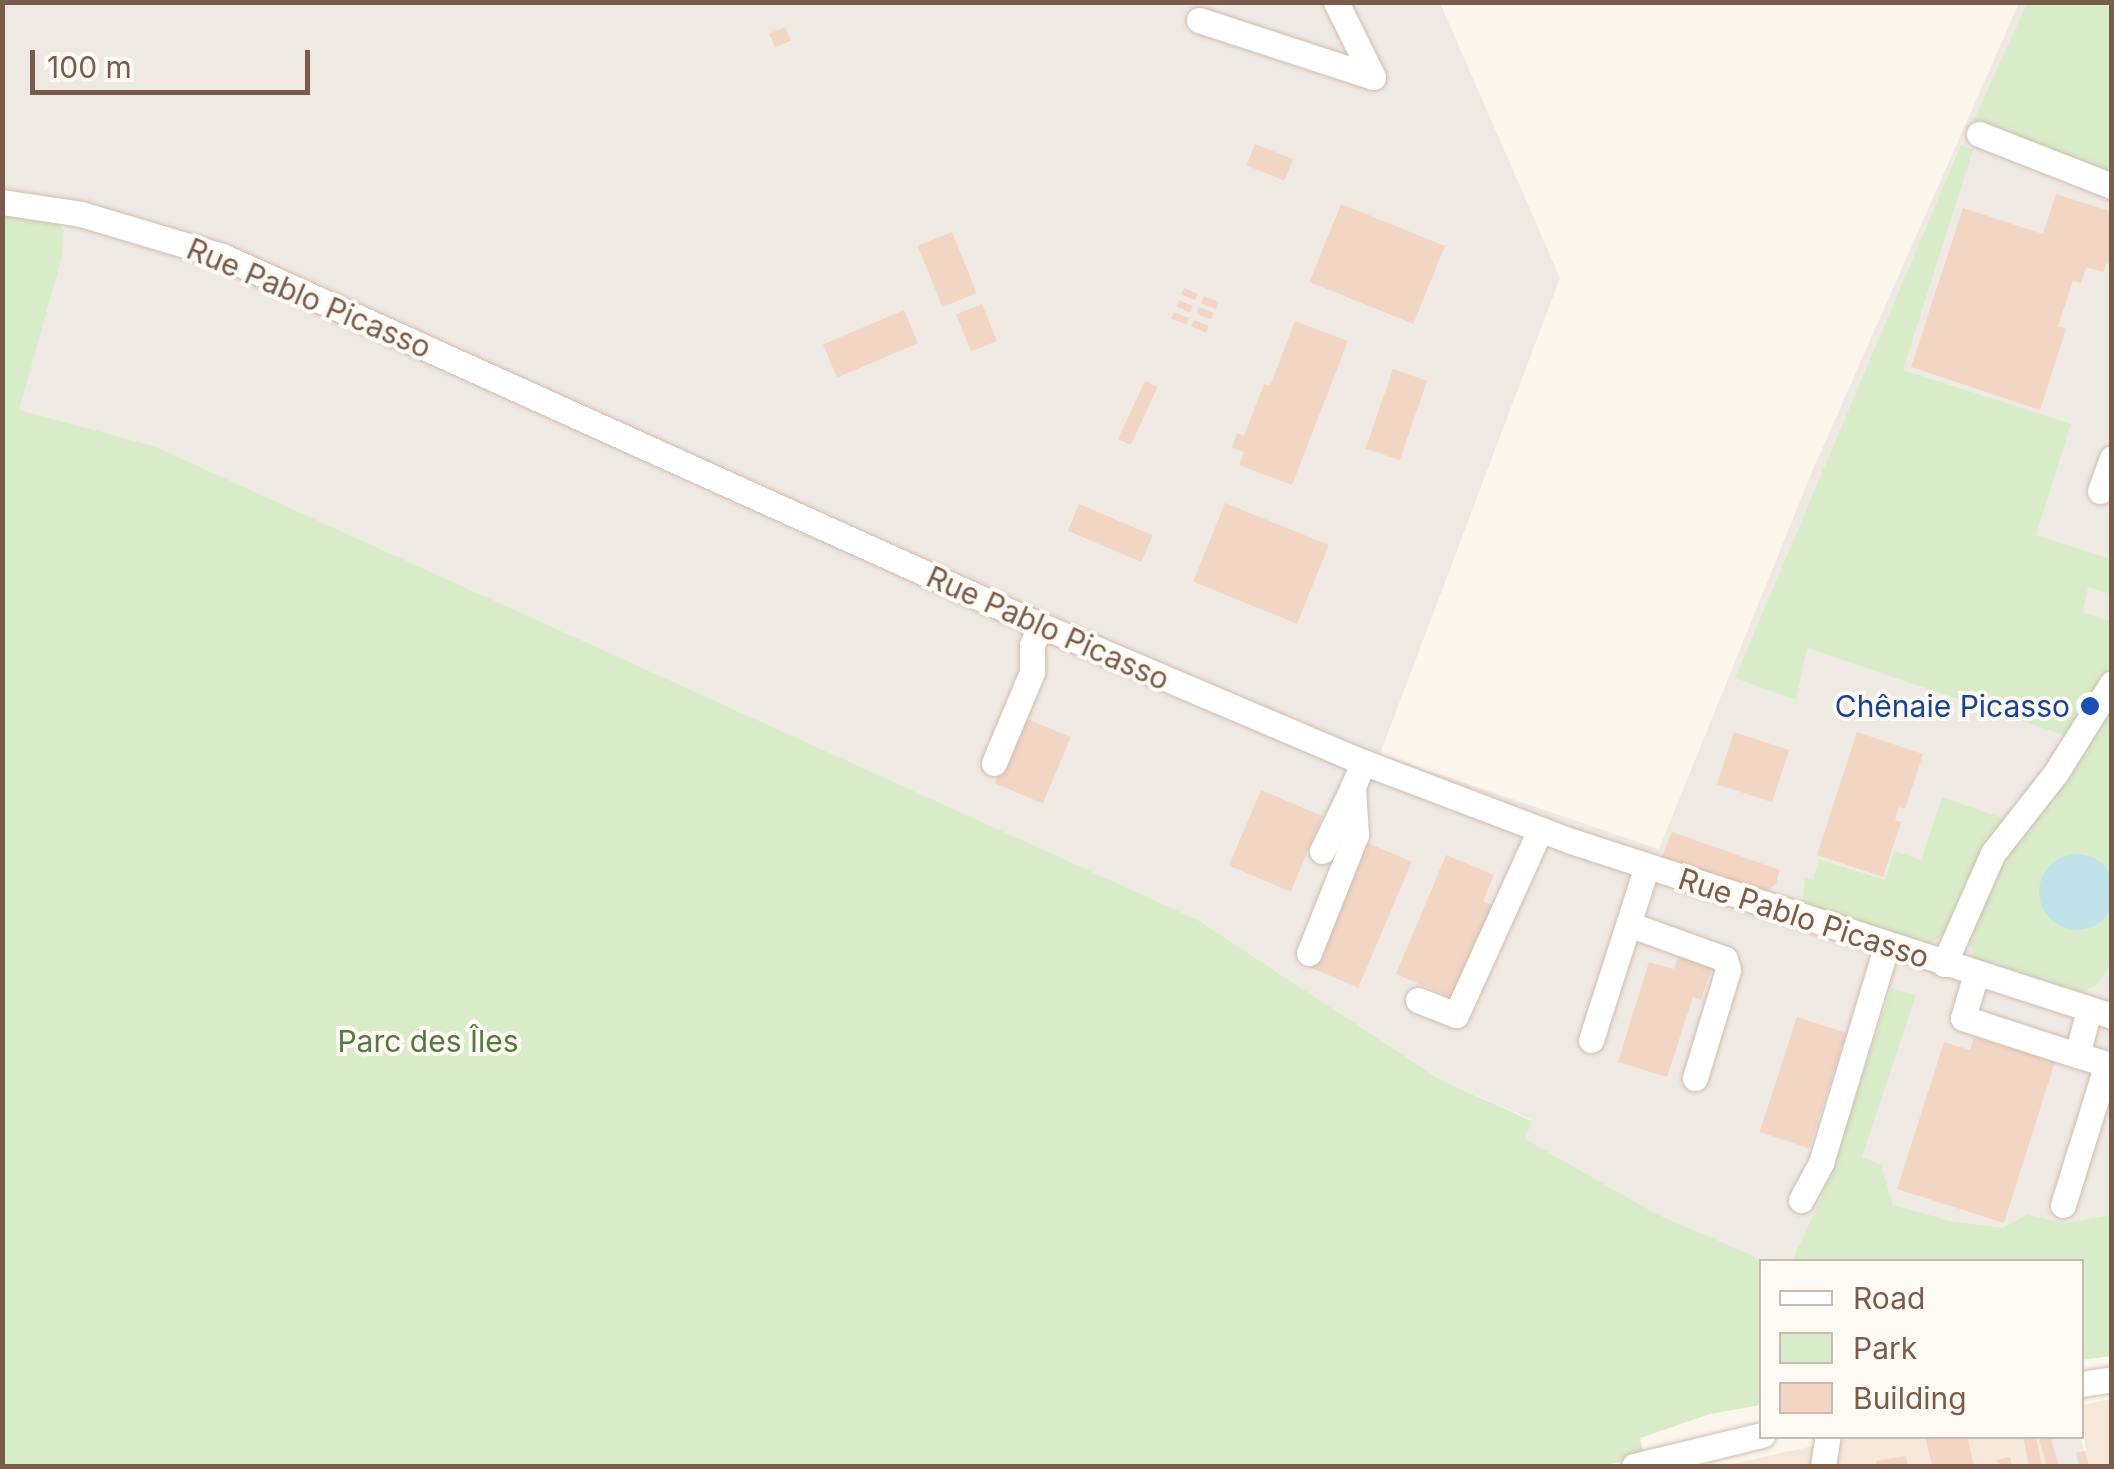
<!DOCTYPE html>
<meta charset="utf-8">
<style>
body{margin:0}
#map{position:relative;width:2114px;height:1469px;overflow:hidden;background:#fdf6ec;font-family:Inter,sans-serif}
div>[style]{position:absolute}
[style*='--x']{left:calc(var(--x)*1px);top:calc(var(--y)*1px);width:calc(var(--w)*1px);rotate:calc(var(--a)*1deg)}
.residential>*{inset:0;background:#f5e8da}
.industrial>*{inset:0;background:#efe9e4}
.green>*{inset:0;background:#d8ecc9}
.water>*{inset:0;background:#bfe3e8}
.round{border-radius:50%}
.building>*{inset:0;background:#f3d5c3;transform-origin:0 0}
.roads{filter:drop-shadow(0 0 2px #d1beb0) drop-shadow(0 0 2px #d1beb0)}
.minor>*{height:25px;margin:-12.5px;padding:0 12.5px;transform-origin:12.5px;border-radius:12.5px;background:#fff}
.dots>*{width:28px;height:28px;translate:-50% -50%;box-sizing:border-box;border:5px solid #fffaf3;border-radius:50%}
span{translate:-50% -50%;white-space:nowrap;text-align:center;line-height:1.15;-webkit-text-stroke:8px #fffaf3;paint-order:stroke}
.street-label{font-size:30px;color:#7a5c4d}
.transit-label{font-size:30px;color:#164399}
.right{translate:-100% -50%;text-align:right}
.park-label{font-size:30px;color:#537a41}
.frame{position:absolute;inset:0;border:5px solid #7a5c4d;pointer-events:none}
.legend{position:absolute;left:1759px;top:1259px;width:325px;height:180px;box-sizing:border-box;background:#fffaf3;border:2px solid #cabbb1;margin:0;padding:12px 18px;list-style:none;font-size:30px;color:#7a5c4d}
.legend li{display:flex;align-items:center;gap:20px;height:50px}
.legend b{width:50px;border:2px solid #cabbb1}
.scale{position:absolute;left:30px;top:50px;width:280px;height:45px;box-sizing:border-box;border:5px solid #7a5c4d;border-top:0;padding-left:12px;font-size:30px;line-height:35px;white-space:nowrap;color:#7a5c4d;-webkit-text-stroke:8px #fffaf3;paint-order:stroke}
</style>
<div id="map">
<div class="residential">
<i style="clip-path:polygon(2111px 1399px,2111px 1466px,2087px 1466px,2082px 1405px)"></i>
<i style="clip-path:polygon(1859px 1436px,2035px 1437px,2043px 1466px,1722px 1466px)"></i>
</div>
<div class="industrial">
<i style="clip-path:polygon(3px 3px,1440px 3px,1560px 278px,1380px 754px,1659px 849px,1811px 474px,2019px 3px,2111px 3px,2111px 1252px,1841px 1220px,1915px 995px,1890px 989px,1821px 1200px,1791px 1261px,1762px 1262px,1508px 1179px,1532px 1120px,1441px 1080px,1198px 920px,154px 446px,18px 410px,62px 257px,65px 199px,3px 189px)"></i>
<i style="clip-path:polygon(2035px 1437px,2081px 1437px,2087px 1466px,2043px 1466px)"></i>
</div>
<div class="green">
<i style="clip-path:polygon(2027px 3px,2111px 3px,2111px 182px,1973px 122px)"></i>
<i style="clip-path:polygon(1961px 145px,1973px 150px,1903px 370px,2071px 424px,2036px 535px,2111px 559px,2111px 594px,2088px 587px,2083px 612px,2111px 622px,2111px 662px,2070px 737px,1807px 648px,1796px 700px,1735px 678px)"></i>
<i style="clip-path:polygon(3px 211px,58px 223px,64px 230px,62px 257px,19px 410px,154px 446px,1198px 920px,1441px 1080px,1532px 1121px,1525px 1139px,1656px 1214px,1765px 1261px,1761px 1405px,1710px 1414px,1640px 1438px,1644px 1456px,1603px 1466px,3px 1466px)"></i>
<i style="clip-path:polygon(2111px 700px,2112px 962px,2097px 985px,2080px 993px,1976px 961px,1966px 934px,1996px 867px)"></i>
<i style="clip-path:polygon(1942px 797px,2005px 819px,1980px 852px,1944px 934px,1929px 944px,1802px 903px,1805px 878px,1813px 880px,1819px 859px,1885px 880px,1894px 851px,1921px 860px)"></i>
<i style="clip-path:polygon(1891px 988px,1916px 995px,1862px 1157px,1881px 1165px,1893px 1205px,1950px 1221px,2003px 1228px,2028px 1214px,2063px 1224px,2111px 1215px,2111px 1356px,2082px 1360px,2082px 1262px,1791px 1262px,1821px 1199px)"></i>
</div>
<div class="water">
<i class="round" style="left:2039px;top:854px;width:76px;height:76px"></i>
</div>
<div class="building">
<i style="left:785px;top:27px;width:15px;height:17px;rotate:67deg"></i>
<i style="left:1255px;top:144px;width:41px;height:23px;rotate:22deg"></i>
<i style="clip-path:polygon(2056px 194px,2109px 211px,2112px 265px,2106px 263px,2103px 272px,2086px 267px,2081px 283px,2073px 281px,2058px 326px,2066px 329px,2040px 410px,1911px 367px,1963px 208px,2043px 234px)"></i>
<i style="left:1341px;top:204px;width:112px;height:84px;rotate:22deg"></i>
<i style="left:952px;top:232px;width:66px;height:37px;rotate:68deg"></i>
<i style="left:1184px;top:288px;width:15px;height:7px;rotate:23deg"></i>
<i style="left:1204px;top:296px;width:16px;height:8px;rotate:22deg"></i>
<i style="left:1179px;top:300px;width:15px;height:7px;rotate:23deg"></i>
<i style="left:982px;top:304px;width:40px;height:28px;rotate:68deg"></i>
<i style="left:1199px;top:307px;width:16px;height:7px;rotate:22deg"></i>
<i style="left:904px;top:310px;width:36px;height:88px;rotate:67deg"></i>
<i style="left:1174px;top:312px;width:16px;height:7px;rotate:22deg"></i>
<i style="left:1194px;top:320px;width:16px;height:7px;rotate:22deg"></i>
<i style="clip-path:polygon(1295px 321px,1348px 341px,1292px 485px,1239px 465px,1244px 452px,1232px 448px,1237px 433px,1244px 436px,1264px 384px,1270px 386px)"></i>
<i style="left:1393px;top:369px;width:36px;height:84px;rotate:19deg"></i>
<i style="left:1145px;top:381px;width:14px;height:64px;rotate:25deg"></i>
<i style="left:1225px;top:503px;width:112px;height:85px;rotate:22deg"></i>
<i style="left:1079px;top:504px;width:80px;height:29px;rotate:23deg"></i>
<i style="left:1023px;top:717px;width:52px;height:72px;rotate:23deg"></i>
<i style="left:1734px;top:732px;width:58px;height:55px;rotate:18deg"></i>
<i style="clip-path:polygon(1857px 732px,1923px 754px,1905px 809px,1899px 807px,1895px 820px,1901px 822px,1883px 877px,1817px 855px)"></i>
<i style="left:1261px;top:790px;width:67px;height:82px;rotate:23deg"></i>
<i style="clip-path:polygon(1672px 832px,1780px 870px,1776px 884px,1762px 894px,1660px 861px)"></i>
<i style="left:1363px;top:841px;width:53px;height:137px;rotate:23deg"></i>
<i style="clip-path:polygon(1446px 855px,1494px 875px,1483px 901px,1496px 907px,1457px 1000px,1396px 974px)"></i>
<i style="clip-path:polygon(1679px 953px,1713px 964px,1701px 1000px,1693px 997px,1667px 1077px,1618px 1062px,1649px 962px,1674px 969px)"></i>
<i style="left:1797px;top:1017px;width:52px;height:121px;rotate:18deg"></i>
<i style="clip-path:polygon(1974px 1037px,2055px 1062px,2004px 1223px,1897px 1189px,1944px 1042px,1970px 1050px)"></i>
<i style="clip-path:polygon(1925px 1436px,1967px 1436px,1974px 1466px,1932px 1466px)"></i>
<i style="clip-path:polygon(2023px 1436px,2036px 1436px,2042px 1466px,2029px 1466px)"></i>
<i style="clip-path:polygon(2038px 1436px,2050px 1436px,2059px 1466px,2047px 1466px)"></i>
<i style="clip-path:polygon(2085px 1451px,2089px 1466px,2079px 1466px,2076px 1453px)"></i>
<i style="clip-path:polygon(1906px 1456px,1908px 1466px,1877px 1466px,1876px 1461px)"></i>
<i style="clip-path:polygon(2010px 1457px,2012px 1466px,1999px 1466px,1997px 1460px)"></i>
</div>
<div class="roads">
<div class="minor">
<i style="--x:1199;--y:20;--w:183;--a:18.1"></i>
<i style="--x:1373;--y:77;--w:84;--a:-116.3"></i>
<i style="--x:1979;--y:134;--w:143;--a:21.4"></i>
<i style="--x:2;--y:202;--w:80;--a:8.6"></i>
<i style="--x:81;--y:214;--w:147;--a:16.6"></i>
<i style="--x:222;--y:256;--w:897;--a:24.28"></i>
<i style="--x:1040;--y:625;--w:351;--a:23"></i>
<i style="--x:1363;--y:762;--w:222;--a:20.8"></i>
<i style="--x:1571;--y:841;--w:569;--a:17.93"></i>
<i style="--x:2100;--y:491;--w:35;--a:-70"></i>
<i style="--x:994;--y:763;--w:99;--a:-67.3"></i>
<i style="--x:1032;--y:672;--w:27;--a:-90"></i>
<i style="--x:1032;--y:645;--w:22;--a:-68"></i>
<i style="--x:1322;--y:851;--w:71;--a:-64.2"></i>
<i style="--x:1631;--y:925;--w:100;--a:19.9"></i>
<i style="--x:1725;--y:959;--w:11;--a:75"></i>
<i style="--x:1728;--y:970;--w:113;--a:107"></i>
<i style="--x:1309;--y:953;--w:127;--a:-68.3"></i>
<i style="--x:1356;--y:835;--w:48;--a:-93.6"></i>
<i style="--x:1353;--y:787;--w:27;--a:-68"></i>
<i style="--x:1944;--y:964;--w:121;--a:-66.2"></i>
<i style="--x:1993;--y:853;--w:100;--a:-51.9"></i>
<i style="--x:2055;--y:774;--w:107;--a:-57.9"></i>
<i style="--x:1976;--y:974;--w:46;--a:106.5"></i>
<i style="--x:1963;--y:1018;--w:120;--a:18"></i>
<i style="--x:2077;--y:1055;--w:47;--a:-75.1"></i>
<i style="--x:1418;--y:1000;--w:41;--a:21.5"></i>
<i style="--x:1456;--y:1015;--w:203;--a:-65.6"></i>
<i style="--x:1591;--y:1040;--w:183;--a:-72.2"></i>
<i style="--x:1801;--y:1200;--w:42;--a:-61.6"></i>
<i style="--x:1821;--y:1163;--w:228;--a:-73.2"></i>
<i style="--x:2063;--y:1205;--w:148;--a:-72.7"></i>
<i style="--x:2107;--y:1064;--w:31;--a:-163"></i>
<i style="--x:2082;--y:1384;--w:30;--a:-9"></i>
<i style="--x:1634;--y:1466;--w:132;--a:-13.6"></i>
<i style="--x:1823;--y:1466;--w:30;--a:-81"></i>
</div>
</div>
<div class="dots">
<i style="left:2090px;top:706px;background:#1a4fb4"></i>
</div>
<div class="street-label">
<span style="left:309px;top:298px;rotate:23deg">Rue Pablo Picasso</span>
<span style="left:1048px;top:628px;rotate:24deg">Rue Pablo Picasso</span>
<span style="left:1804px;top:918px;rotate:18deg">Rue Pablo Picasso</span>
</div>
<div class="transit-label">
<span class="right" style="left:2070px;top:706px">Chênaie Picasso</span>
</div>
<div class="park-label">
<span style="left:428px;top:1041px">Parc des Îles</span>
</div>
<div class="frame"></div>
<ul class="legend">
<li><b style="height:12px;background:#fff"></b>Road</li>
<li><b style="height:28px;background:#d8ecc9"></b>Park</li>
<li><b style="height:28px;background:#f3d5c3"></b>Building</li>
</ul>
<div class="scale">100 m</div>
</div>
